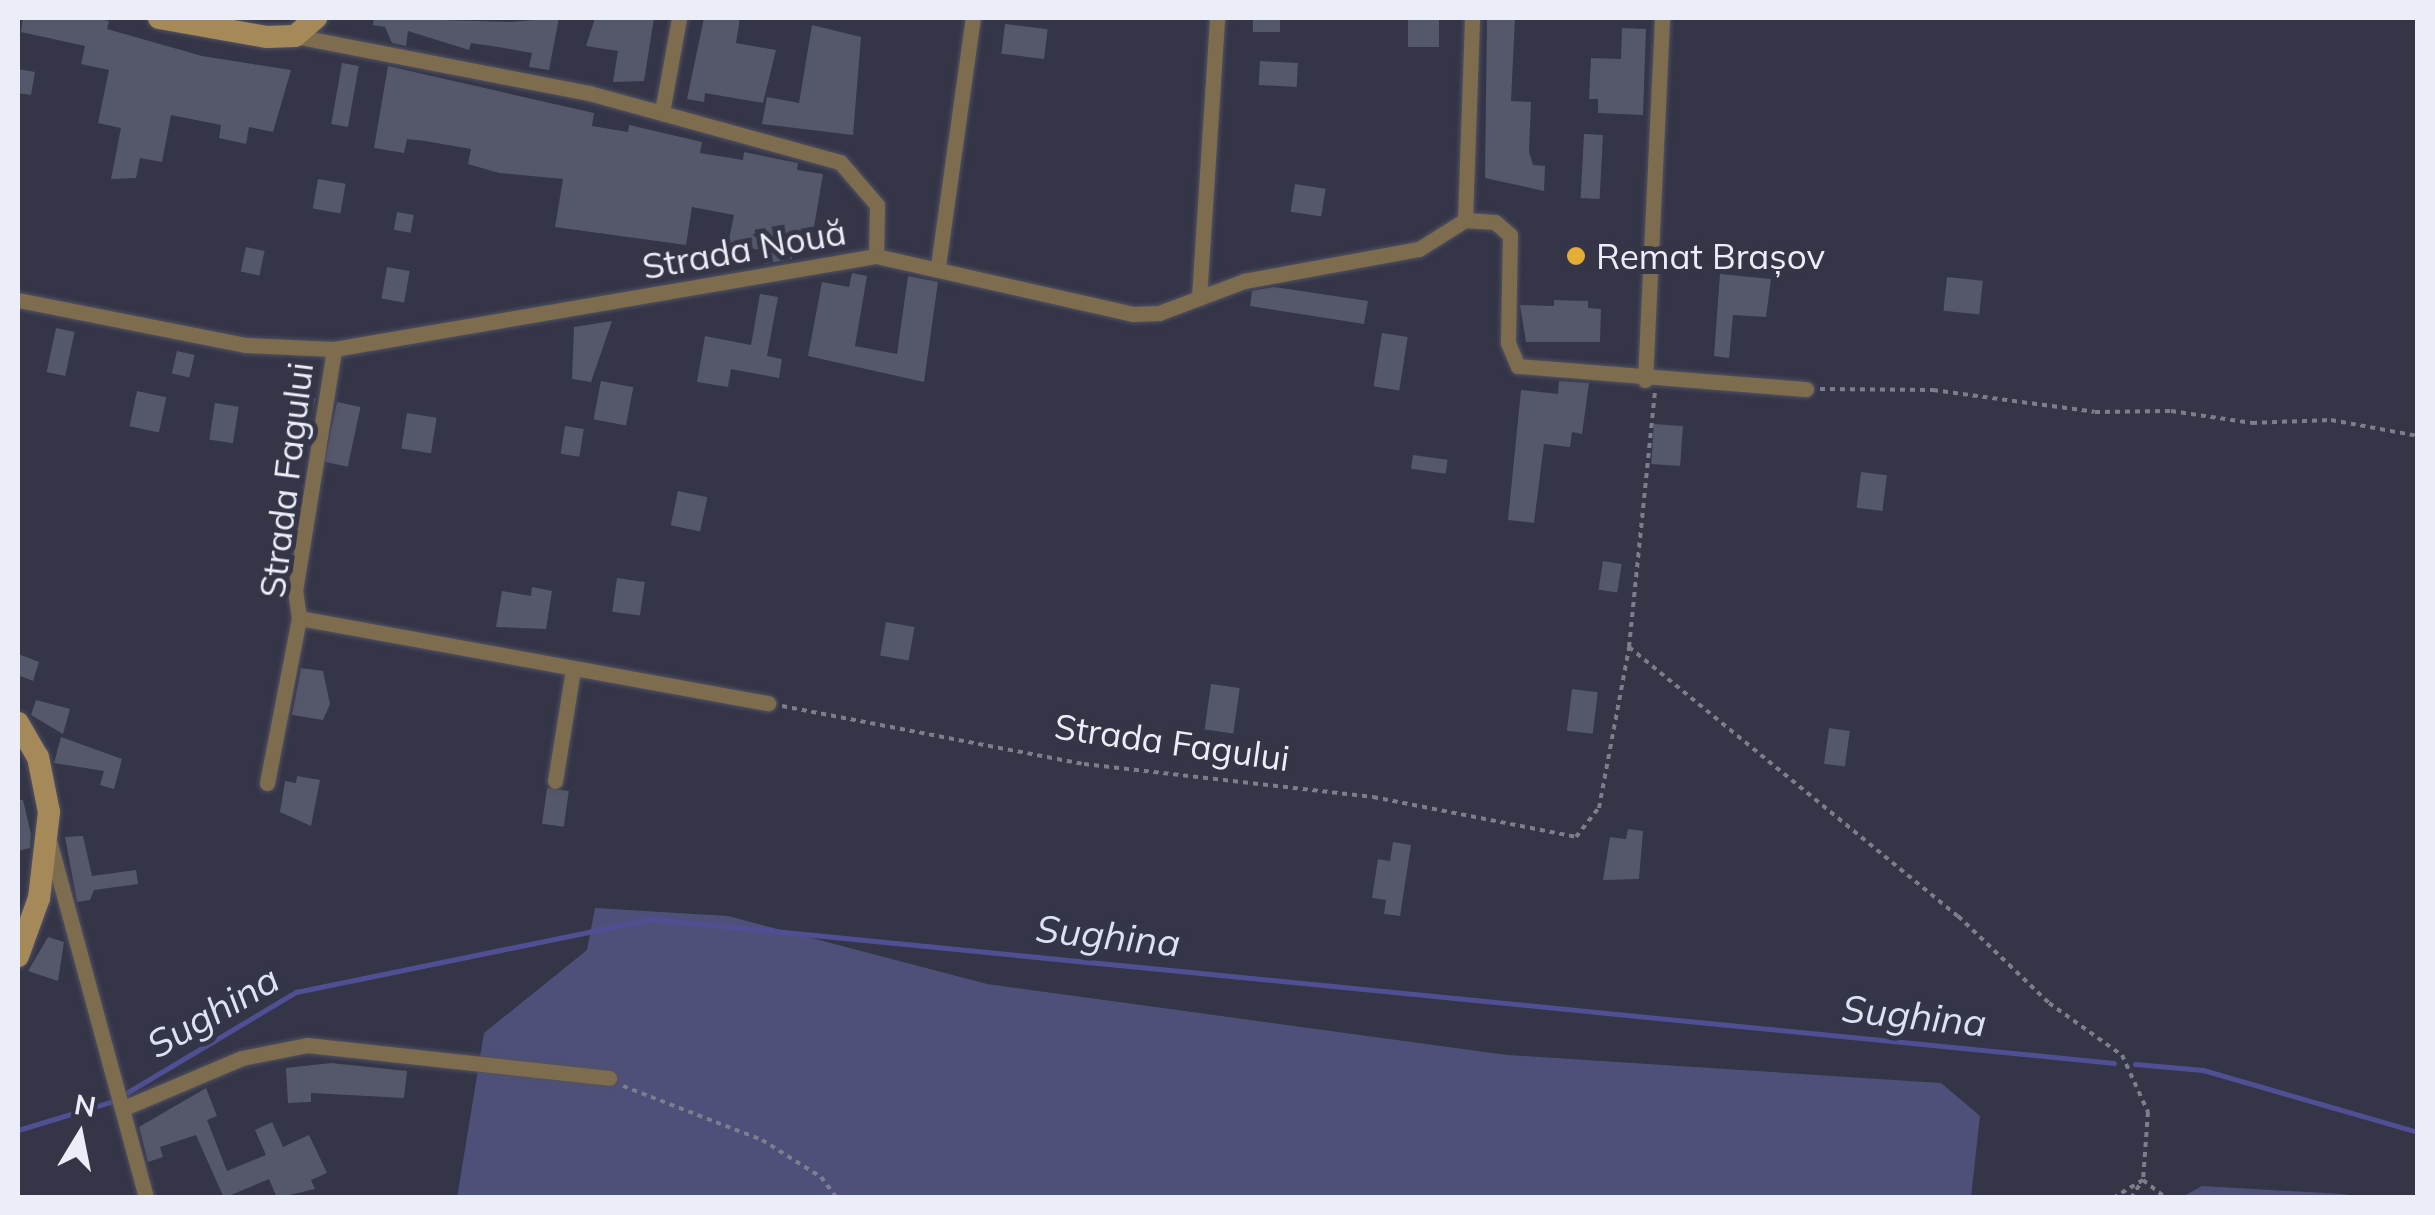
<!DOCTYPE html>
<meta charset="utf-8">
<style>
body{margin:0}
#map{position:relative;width:2435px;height:1215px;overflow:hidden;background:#343547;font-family:Mulish,sans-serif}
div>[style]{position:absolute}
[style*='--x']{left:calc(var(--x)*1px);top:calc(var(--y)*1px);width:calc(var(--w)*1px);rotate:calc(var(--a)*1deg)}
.green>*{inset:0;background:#4f507a}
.stream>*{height:5px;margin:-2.5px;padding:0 2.5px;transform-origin:2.5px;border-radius:2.5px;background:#504f94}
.building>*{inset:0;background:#55576b;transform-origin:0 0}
.path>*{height:4px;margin-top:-2px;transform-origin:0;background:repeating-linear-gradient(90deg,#7c7e8d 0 5px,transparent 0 10px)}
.roads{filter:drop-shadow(0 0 2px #515263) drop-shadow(0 0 2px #515263)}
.minor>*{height:15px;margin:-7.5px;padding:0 7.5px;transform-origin:7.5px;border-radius:7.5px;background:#7d6c4e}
.secondary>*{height:22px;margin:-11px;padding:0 11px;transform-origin:11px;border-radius:11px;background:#a58958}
.dots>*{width:28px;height:28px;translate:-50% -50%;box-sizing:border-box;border:5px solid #343547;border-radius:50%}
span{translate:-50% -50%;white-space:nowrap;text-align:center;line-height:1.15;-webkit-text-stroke:10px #343547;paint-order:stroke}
.street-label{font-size:35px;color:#ebedf9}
.poi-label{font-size:35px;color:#ebedf9}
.left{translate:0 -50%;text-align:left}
.water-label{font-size:38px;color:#dee0f4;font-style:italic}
.frame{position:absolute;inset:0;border:20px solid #ebedf9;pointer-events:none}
.north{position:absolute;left:30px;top:1085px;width:100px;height:100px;-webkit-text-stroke:8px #343547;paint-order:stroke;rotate:10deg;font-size:28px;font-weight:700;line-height:40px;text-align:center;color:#ebedf9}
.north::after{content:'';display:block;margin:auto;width:35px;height:45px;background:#ebedf9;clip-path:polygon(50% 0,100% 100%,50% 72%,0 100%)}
</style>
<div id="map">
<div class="green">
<i style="clip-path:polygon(595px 908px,728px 916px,987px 984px,1507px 1055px,1941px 1083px,1980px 1116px,1971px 1197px,457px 1198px,484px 1033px,587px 950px)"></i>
<i style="clip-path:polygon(2202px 1186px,2343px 1194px,2361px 1197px,2182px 1197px)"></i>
</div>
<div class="stream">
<i style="--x:2135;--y:1064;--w:68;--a:5"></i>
<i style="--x:2203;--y:1070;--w:224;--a:16.1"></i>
<i style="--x:128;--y:1092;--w:196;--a:-30.8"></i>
<i style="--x:296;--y:992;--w:362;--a:-11.6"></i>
<i style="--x:651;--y:919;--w:1470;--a:5.62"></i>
<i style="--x:18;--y:1130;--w:97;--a:-16.8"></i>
</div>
<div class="building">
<i style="clip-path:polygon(23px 18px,91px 18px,109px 21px,107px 29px,202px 56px,291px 70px,273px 132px,249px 127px,246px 144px,219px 138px,221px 125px,171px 115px,162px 162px,140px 158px,136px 178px,111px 179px,121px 128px,98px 123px,109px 70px,81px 64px,85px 46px,21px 32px)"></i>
<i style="clip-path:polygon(374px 18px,510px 22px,559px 18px,549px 70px,529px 67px,532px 53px,498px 47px,471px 43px,469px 50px,408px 31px,406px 46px,392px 43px,385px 27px,373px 25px)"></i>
<i style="clip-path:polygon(595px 18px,654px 18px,644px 81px,613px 82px,618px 51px,586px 46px)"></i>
<i style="clip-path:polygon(704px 18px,740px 18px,736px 43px,776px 50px,763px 103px,705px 93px,704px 102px,687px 99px)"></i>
<i style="left:1253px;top:18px;width:27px;height:14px"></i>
<i style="left:1408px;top:18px;width:31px;height:29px"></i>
<i style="clip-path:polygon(1487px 18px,1515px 18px,1511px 101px,1531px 102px,1529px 152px,1533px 165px,1545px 166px,1544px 191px,1485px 178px)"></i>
<i style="left:1005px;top:24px;width:43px;height:30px;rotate:7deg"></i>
<i style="clip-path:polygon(812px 25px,861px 37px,853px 135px,762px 124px,767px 97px,799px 103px)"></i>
<i style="clip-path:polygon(1622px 28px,1646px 29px,1643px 115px,1598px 113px,1598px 99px,1589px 99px,1591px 58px,1621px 59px)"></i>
<i style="left:1260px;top:61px;width:38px;height:24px;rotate:3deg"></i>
<i style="left:342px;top:63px;width:17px;height:62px;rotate:10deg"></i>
<i style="clip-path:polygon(388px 66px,594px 113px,592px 126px,628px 132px,629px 125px,702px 142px,700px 153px,743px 160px,744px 152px,798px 163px,797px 170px,823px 174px,814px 227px,832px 230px,829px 244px,795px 241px,792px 259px,764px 264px,766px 251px,728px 244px,734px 215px,692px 207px,686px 245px,555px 227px,563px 179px,499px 173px,468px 164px,471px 149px,425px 141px,407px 139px,404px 153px,374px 148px)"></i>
<i style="clip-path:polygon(18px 69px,35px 72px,31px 95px,18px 93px)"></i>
<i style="left:1584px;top:134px;width:19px;height:64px;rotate:3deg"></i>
<i style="left:318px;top:179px;width:28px;height:30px;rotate:10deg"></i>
<i style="left:1295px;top:184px;width:31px;height:28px;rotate:9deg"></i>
<i style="left:397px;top:212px;width:17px;height:18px;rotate:10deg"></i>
<i style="left:246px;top:247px;width:19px;height:25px;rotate:12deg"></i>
<i style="left:387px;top:267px;width:23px;height:32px;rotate:10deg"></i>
<i style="clip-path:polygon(852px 273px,867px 276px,855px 346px,897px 354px,908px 276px,938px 282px,924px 382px,808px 356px,822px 282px,849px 287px)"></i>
<i style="clip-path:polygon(1720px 274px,1771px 279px,1766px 317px,1733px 315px,1729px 358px,1714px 356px)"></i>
<i style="left:1947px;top:277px;width:36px;height:34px;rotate:6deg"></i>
<i style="clip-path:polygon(1274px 287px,1368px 301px,1364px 324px,1250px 306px,1252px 291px)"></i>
<i style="clip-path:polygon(760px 294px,778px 297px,767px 356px,782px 359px,779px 378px,731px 369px,728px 387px,697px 382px,705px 336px,751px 345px)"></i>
<i style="clip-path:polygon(1554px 300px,1588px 301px,1588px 308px,1601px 309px,1600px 342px,1526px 342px,1520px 305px,1554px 306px)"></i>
<i style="clip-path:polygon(612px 321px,591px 382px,572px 379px,574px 327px)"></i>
<i style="left:56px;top:328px;width:19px;height:45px;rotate:12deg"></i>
<i style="left:1382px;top:333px;width:26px;height:54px;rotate:9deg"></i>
<i style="left:177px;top:351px;width:18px;height:23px;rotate:13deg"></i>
<i style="left:601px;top:381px;width:33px;height:39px;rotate:11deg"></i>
<i style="clip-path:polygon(1559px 381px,1589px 383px,1582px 434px,1572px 432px,1570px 447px,1544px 444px,1534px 523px,1508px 520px,1521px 390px,1558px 394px)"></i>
<i style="left:137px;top:391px;width:30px;height:36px;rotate:12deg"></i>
<i style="left:293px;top:393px;width:23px;height:31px;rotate:13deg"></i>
<i style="left:337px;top:402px;width:24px;height:61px;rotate:12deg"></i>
<i style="left:215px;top:403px;width:24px;height:37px;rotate:9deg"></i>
<i style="left:407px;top:413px;width:30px;height:36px;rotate:9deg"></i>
<i style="left:1654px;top:424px;width:29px;height:40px;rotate:4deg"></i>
<i style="left:565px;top:426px;width:19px;height:28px;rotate:9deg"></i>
<i style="left:1413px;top:455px;width:35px;height:14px;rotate:8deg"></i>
<i style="left:1861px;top:472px;width:26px;height:36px;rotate:7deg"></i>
<i style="left:678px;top:491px;width:30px;height:35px;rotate:12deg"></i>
<i style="left:1603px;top:561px;width:19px;height:29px;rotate:9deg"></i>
<i style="left:617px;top:578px;width:28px;height:34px;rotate:8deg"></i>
<i style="clip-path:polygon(532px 587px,552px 591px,546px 629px,496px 627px,502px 591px,531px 596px)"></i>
<i style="left:886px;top:622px;width:29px;height:34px;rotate:10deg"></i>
<i style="clip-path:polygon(18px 654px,39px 662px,33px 681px,18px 675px)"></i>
<i style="clip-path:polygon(301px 668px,323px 671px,330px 704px,323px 720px,292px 715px)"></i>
<i style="left:1211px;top:684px;width:29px;height:46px;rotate:8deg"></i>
<i style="left:1572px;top:689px;width:26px;height:42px;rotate:7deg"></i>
<i style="clip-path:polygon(36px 700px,70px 709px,63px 734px,31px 715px)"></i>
<i style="left:1829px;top:728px;width:21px;height:36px;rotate:8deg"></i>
<i style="clip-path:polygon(61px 737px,122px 759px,114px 789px,100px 785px,104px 771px,54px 763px)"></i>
<i style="clip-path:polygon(297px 776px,320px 780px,311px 826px,280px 812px,285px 781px,296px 783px)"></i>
<i style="left:547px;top:788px;width:22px;height:36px;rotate:8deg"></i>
<i style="clip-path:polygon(18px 800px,23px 800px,31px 834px,30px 848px,18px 851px)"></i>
<i style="clip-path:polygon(1628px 829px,1643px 831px,1639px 879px,1603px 880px,1610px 837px,1626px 839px)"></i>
<i style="clip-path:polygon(83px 836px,92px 876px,136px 870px,138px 884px,94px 890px,90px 900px,77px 902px,65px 837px)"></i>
<i style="clip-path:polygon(1393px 842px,1411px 845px,1400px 916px,1384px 914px,1386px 900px,1372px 898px,1378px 859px,1390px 861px)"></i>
<i style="clip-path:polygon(48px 937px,64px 942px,58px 981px,28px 971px)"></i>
<i style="clip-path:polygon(331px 1063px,407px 1071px,404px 1098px,311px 1093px,311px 1102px,288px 1103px,286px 1068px)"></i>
<i style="clip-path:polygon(206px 1088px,217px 1116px,207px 1120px,227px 1171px,266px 1155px,255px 1130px,272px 1122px,283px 1147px,309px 1135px,327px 1173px,311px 1180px,315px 1189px,277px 1198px,269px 1179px,224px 1198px,196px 1135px,160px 1147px,163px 1157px,148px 1162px,139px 1127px)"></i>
</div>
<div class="path">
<i style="--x:1820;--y:389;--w:113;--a:0.5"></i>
<i style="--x:1933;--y:390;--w:163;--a:7.7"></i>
<i style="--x:2095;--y:412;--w:76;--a:-0.8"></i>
<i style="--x:2171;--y:411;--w:82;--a:8.4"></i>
<i style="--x:2252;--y:423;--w:79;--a:-2.2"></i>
<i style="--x:2331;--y:420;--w:88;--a:10.4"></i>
<i style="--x:1629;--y:647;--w:425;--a:39.3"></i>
<i style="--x:1958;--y:916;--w:126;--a:43.7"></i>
<i style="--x:2049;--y:1003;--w:90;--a:35.5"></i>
<i style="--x:2122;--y:1055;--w:63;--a:65.5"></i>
<i style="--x:2148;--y:1112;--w:68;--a:94.2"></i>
<i style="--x:2143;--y:1180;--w:29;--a:38"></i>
<i style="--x:782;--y:706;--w:308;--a:10.9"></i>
<i style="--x:1084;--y:764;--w:291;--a:6.5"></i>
<i style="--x:1373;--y:797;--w:207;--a:11.1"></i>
<i style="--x:1576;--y:837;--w:37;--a:-52"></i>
<i style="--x:1599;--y:808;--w:164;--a:-79.4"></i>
<i style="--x:1629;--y:647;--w:257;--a:-84.2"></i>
<i style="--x:623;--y:1086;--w:149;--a:21.2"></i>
<i style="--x:762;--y:1140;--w:70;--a:32.1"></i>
<i style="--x:821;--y:1177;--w:26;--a:53"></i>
<i style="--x:2113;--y:1198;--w:35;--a:-31"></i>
<i style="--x:2131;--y:1198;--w:17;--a:-57"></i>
</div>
<div class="roads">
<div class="minor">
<i style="--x:295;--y:36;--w:299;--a:11"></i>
<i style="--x:589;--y:93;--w:260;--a:15.4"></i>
<i style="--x:840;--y:162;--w:57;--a:49.3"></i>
<i style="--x:877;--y:205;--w:51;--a:91.1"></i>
<i style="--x:662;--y:112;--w:96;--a:-79.7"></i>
<i style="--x:1465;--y:220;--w:30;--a:4"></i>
<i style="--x:1495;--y:222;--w:20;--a:41"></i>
<i style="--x:1510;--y:235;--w:108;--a:91.1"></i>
<i style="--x:1508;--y:343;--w:25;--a:67"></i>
<i style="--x:1518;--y:366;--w:289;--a:4.6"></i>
<i style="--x:1465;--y:220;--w:202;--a:-88"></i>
<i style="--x:938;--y:266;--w:250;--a:-82"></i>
<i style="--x:1199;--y:298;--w:281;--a:-86.3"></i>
<i style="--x:18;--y:300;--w:231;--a:11.2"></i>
<i style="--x:245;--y:345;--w:89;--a:2.6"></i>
<i style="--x:334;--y:349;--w:550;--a:-9.74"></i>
<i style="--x:876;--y:256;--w:263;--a:12.7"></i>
<i style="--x:1133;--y:314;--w:26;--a:-2"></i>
<i style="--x:1159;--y:313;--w:91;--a:-20.6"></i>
<i style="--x:1244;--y:281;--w:178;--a:-10.4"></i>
<i style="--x:1419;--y:249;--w:54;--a:-32.2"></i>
<i style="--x:1645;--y:380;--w:362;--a:-87.3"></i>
<i style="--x:299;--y:618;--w:477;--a:10.3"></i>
<i style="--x:555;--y:781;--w:112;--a:-80.8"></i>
<i style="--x:267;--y:783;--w:168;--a:-79"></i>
<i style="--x:299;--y:618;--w:27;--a:-98"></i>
<i style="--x:295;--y:591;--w:245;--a:-80.8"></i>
<i style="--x:50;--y:844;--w:367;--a:74.8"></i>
<i style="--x:124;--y:1108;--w:128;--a:-23"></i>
<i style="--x:242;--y:1058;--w:66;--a:-11.3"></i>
<i style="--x:307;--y:1045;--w:304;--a:6.2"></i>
</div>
<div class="secondary">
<i style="--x:159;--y:18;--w:110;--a:10"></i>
<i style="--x:267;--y:37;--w:28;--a:-2"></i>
<i style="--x:295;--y:36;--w:28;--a:-41"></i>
<i style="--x:18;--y:723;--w:39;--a:60"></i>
<i style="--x:38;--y:757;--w:56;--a:78.7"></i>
<i style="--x:49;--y:812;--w:87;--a:96.6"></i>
<i style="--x:39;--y:898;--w:62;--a:109.9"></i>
</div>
</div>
<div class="dots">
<i style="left:1576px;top:256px;background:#e5ad36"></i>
</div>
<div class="street-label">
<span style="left:744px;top:249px;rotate:-10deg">Strada Nouă</span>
<span style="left:286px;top:480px;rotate:-83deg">Strada Fagului</span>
<span style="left:1172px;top:742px;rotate:8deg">Strada Fagului</span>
</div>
<div class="poi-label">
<span class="left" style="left:1596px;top:256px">Remat Brașov</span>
</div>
<div class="water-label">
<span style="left:1108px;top:936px;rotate:6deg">Sughina</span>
<span style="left:213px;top:1012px;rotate:-30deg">Sughina</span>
<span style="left:1914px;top:1016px;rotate:6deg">Sughina</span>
</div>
<div class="frame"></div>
<div class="north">N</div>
</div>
